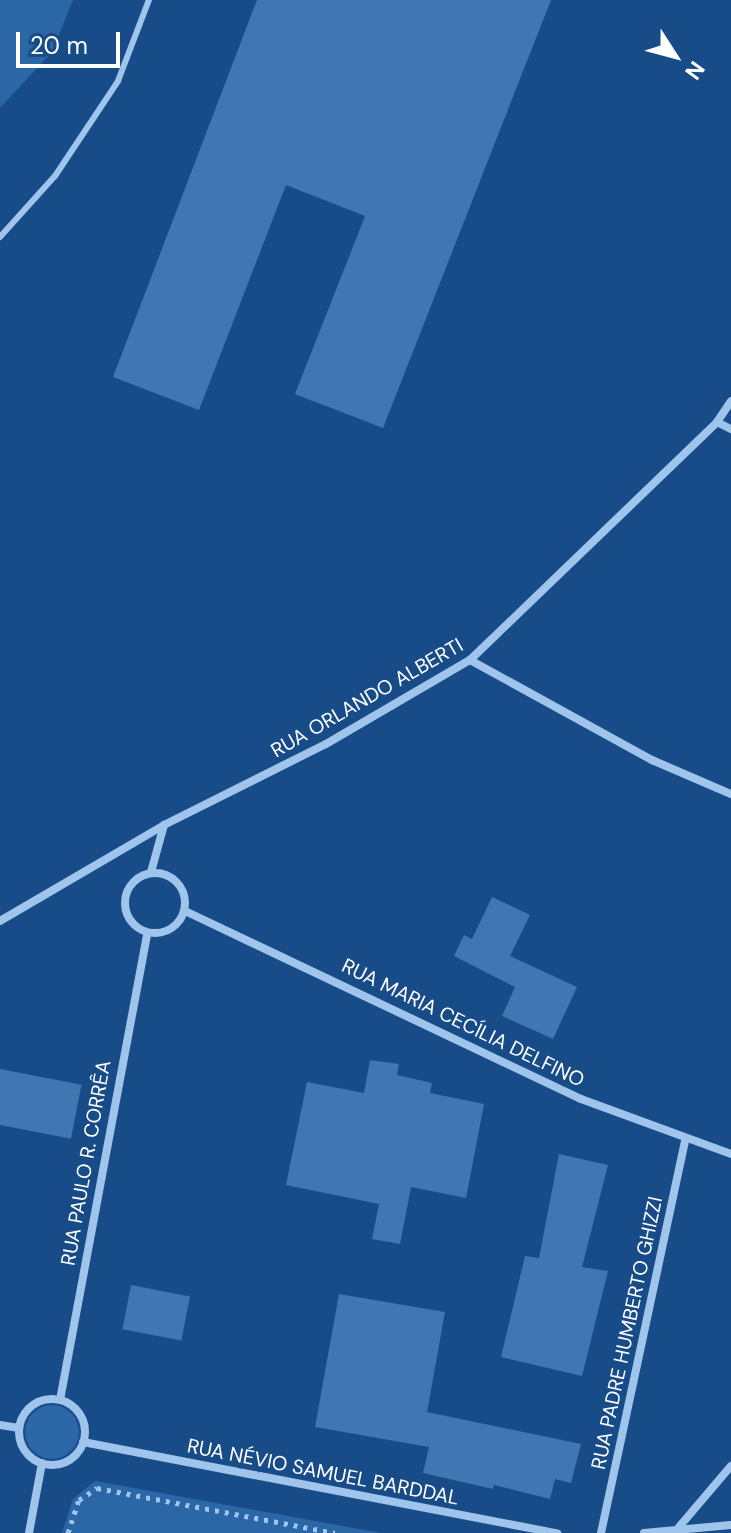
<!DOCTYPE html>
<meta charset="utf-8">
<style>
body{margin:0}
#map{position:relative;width:731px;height:1533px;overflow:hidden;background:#184c88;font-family:"DM Sans",sans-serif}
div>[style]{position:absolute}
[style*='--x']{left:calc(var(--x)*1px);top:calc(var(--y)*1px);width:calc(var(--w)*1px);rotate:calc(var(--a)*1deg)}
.green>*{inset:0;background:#2b66a6}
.round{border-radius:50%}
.building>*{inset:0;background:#4076b1;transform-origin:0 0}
.path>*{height:5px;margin-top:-2.5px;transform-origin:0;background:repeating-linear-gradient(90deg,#9fc5ed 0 4px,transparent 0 10px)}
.service>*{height:6px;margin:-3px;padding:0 3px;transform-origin:3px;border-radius:3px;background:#9fc5ed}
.minor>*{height:8px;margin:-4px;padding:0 4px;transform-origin:4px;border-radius:4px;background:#9fc5ed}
.minor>.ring{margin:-4px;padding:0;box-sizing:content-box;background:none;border:8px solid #9fc5ed;border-radius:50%}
span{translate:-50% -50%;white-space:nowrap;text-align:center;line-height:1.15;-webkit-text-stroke:6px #184c88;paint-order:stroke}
.street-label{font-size:20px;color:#fff}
.north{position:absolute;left:635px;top:16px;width:80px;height:80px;-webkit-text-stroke:6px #184c88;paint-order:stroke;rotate:126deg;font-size:22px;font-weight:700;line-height:32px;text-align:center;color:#fff}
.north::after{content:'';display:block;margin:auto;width:28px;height:36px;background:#fff;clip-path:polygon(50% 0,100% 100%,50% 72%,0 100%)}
.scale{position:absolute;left:16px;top:32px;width:104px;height:36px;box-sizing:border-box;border:4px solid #fff;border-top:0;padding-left:10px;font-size:24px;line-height:28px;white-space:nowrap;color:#fff;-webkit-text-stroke:6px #184c88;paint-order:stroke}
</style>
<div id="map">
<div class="green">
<i style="clip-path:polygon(0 0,73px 0,52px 52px,0 108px)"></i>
<i class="round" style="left:25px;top:1405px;width:54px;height:54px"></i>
<i style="clip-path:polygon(95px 1481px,112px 1484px,381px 1533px,62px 1533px,73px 1499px)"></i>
</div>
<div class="building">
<i style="clip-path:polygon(257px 0,551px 0,383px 428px,295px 394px,365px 216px,286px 185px,199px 410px,113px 377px)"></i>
<i style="clip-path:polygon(492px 897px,530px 915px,510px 956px,577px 987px,553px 1039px,502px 1016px,515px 987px,454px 956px,464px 935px,472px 939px)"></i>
<i style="clip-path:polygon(370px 1060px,399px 1064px,397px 1075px,432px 1083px,430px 1093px,484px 1104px,466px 1198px,411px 1187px,400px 1244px,372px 1239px,379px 1204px,286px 1185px,307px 1082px,364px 1093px)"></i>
<i style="left:0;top:1069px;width:83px;height:55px;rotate:11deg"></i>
<i style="clip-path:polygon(559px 1154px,608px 1165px,582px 1267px,608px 1271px,582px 1376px,501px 1357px,525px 1256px,539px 1258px)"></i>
<i style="left:131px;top:1285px;width:60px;height:45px;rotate:11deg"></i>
<i style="clip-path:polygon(339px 1294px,445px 1312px,427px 1412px,581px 1444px,571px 1483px,555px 1479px,550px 1499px,494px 1485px,493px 1489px,423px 1473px,429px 1447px,315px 1427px)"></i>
</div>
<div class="path">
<i style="--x:68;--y:1533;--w:35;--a:-72"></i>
<i style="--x:79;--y:1500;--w:22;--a:-34"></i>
<i style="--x:97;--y:1488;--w:242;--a:10.7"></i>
</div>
<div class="service">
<i style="--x:0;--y:237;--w:82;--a:-48"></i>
<i style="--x:55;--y:176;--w:114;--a:-56.4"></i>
<i style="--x:118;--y:81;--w:87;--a:-69.1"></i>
</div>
<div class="minor">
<i style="--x:717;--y:422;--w:16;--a:27"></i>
<i style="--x:470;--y:660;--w:208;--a:28.8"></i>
<i style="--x:652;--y:760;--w:86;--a:23.3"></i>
<i style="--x:151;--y:872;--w:49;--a:-74.5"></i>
<i class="ring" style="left:125px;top:873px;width:52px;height:52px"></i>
<i style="--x:185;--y:911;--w:438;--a:25.4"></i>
<i style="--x:581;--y:1099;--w:160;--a:20.1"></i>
<i style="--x:0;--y:921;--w:190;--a:-30.3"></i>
<i style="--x:164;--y:825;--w:181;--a:-26.6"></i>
<i style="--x:326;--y:744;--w:167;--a:-30.3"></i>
<i style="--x:470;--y:660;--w:343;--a:-43.9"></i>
<i style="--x:717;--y:422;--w:25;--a:-56"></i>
<i class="ring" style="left:19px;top:1399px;width:58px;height:58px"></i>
<i style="--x:60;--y:1400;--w:475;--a:-79.4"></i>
<i style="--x:0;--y:1425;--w:19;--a:9"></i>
<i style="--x:83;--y:1442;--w:483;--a:10.9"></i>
<i style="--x:679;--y:1527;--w:80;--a:-49.6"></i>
<i style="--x:29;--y:1533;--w:71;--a:-79.5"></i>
<i style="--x:601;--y:1533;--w:402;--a:-77.9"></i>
<i style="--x:644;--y:1533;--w:87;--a:-5.3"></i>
</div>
<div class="street-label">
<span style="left:367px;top:698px;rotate:-30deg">RUA ORLANDO ALBERTI</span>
<span style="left:463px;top:1023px;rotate:26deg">RUA MARIA CECÍLIA DELFINO</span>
<span style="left:86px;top:1163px;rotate:-80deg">RUA PAULO R. CORRÊA</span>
<span style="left:627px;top:1333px;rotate:-78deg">RUA PADRE HUMBERTO GHIZZI</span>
<span style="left:323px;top:1472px;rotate:11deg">RUA NÉVIO SAMUEL BARDDAL</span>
</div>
<div class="north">N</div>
<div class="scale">20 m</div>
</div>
